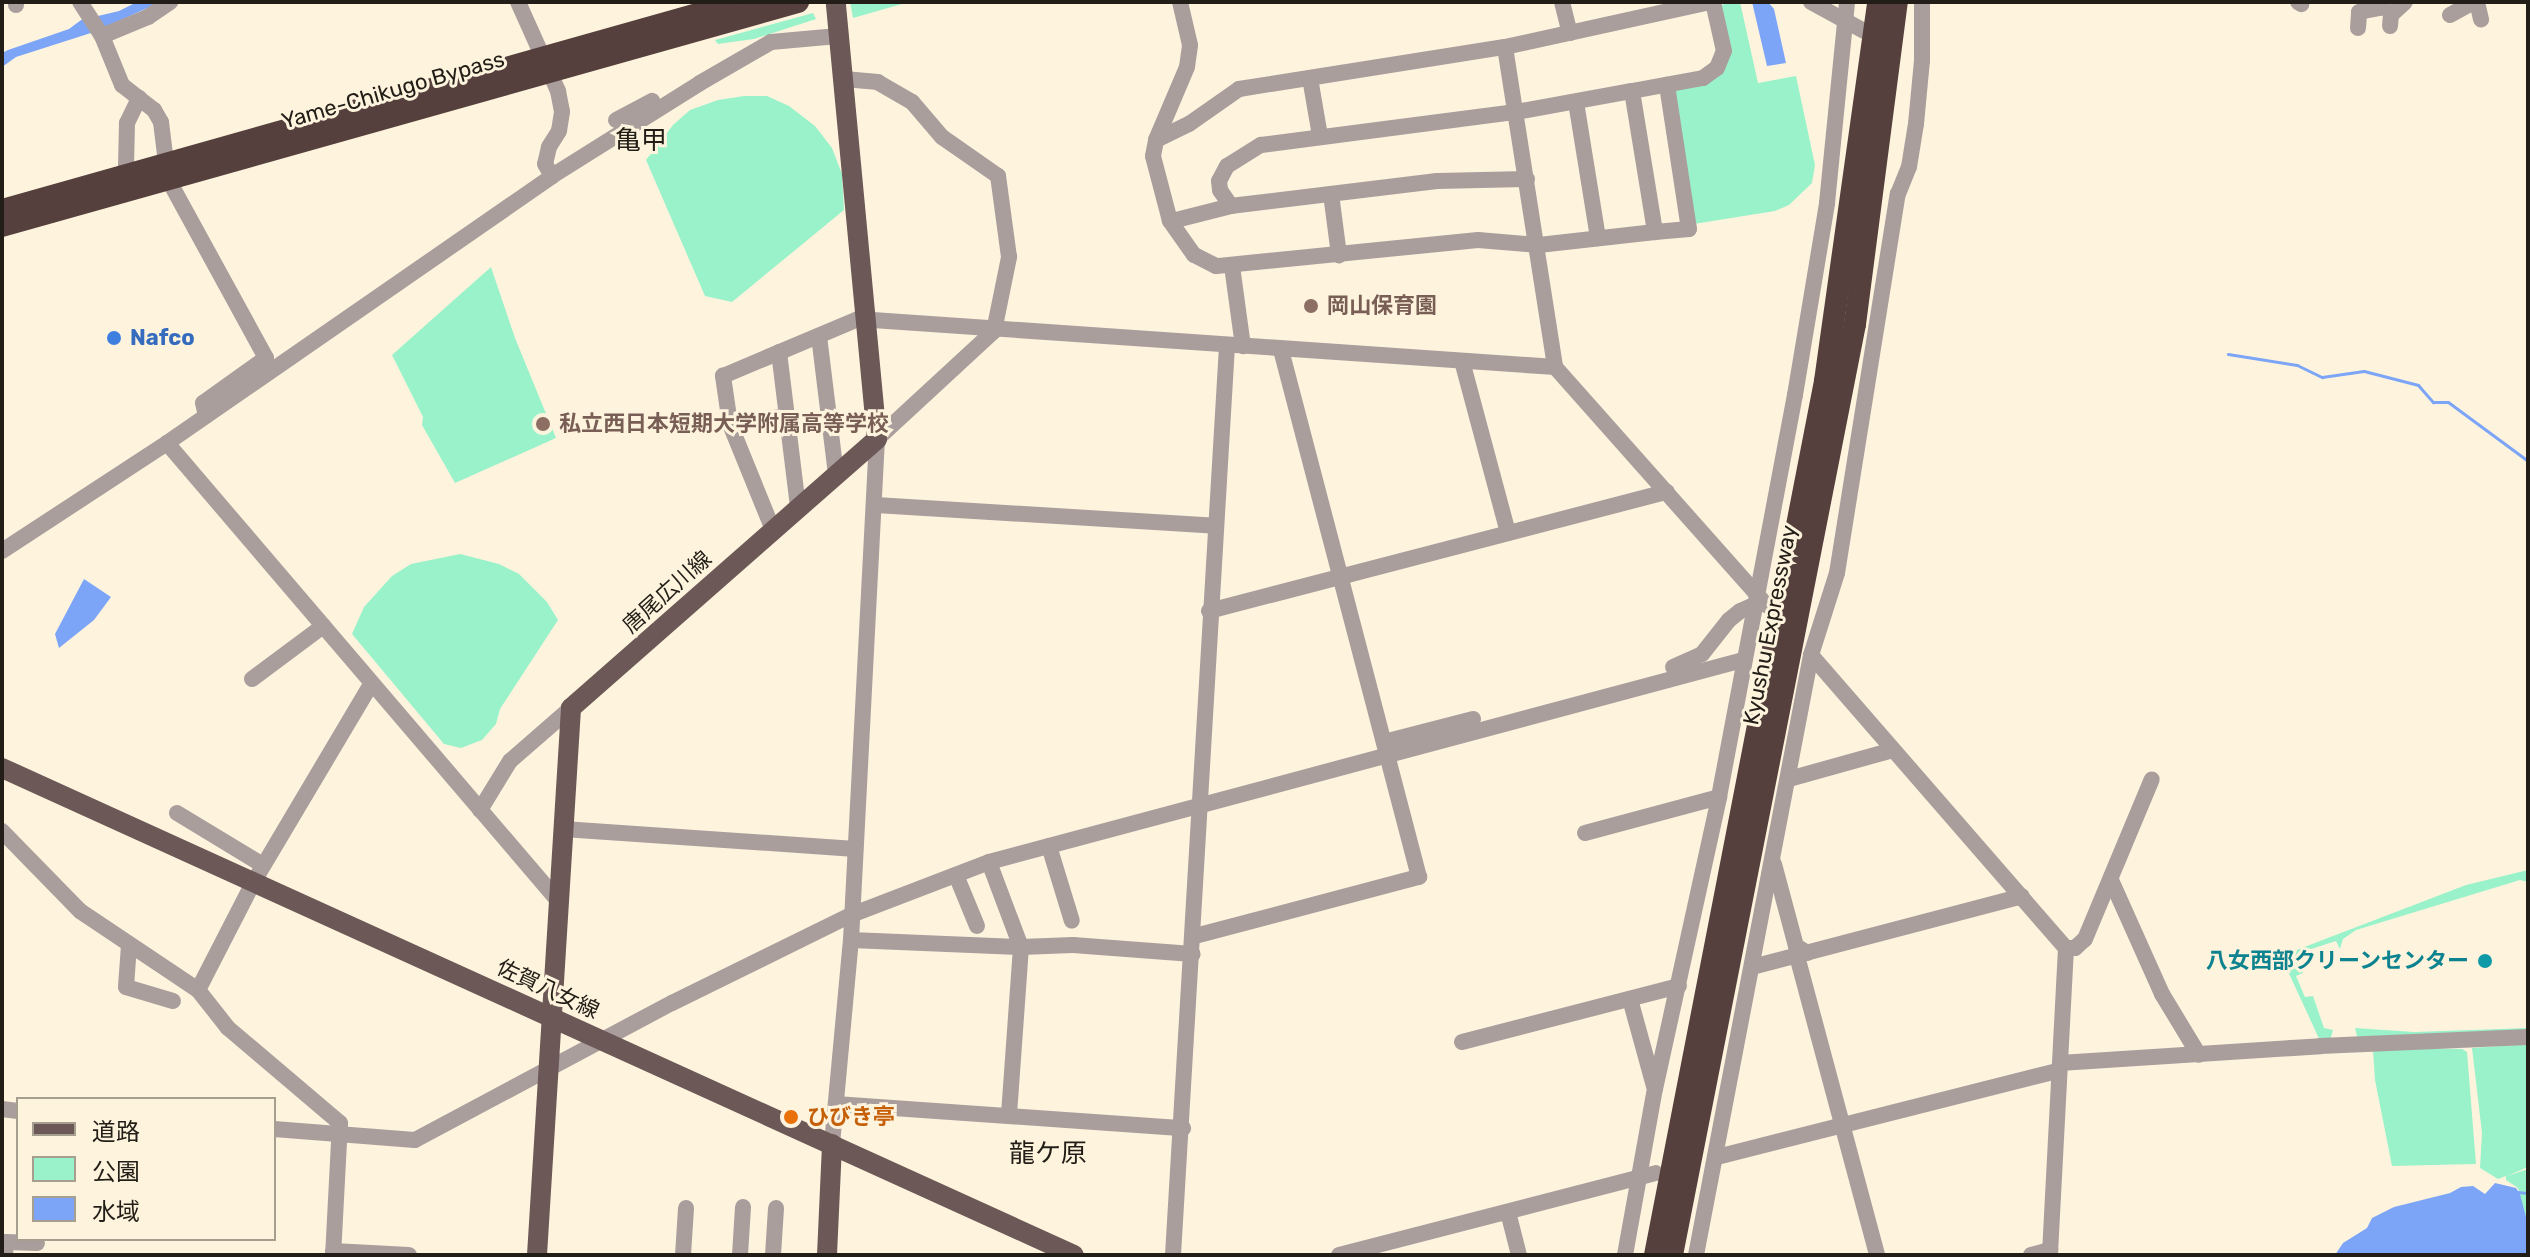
<!DOCTYPE html>
<meta charset="utf-8">
<style>
body{margin:0}
#map{position:relative;width:2530px;height:1257px;overflow:hidden;background:#fef4de;font-family:Rubik,"Noto Sans JP",sans-serif}
div>[style]{position:absolute}
[style*='--x']{left:calc(var(--x)*1px);top:calc(var(--y)*1px);width:calc(var(--w)*1px);rotate:calc(var(--a)*1deg)}
.green>*{inset:0;background:#9af2ca}
.water>*{inset:0;background:#7da5f7}
.stream>*{height:3px;margin:-1.5px;padding:0 1.5px;transform-origin:1.5px;border-radius:1.5px;background:#7da5f7}
.minor>*{height:16px;margin:-8px;padding:0 8px;transform-origin:8px;border-radius:8px;background:#aa9e9d}
.major>*{height:20px;margin:-10px;padding:0 10px;transform-origin:10px;border-radius:10px;background:#6c5856}
.highway>*{height:22px;margin:-11px;padding:0 11px;transform-origin:11px;border-radius:11px;background:#55403d}
.dots>*{width:22px;height:22px;translate:-50% -50%;box-sizing:border-box;border:4px solid #fef4de;border-radius:50%}
span{translate:-50% -50%;white-space:nowrap;text-align:center;line-height:1.15;-webkit-text-stroke:6px #fef4de;paint-order:stroke}
.street-label{font-size:22px;color:#221e17}
.education-label{font-size:22px;color:#785e54;font-weight:700}
.left{translate:0 -50%;text-align:left}
.shop-label{font-size:22px;color:#366cbe;font-weight:700}
.culture-label{font-size:22px;color:#0d838f;font-weight:700}
.right{translate:-100% -50%;text-align:right}
.food-label{font-size:22px;color:#c56008;font-weight:700}
.quarter-label{font-size:26px;color:#221e17}
.frame{position:absolute;inset:0;border:4px solid #221e17;pointer-events:none}
.legend{position:absolute;left:16px;top:1097px;width:260px;height:144px;box-sizing:border-box;background:#fef4de;border:2px solid #a69e8e;margin:0;padding:10px 14px;list-style:none;font-size:24px;color:#221e17}
.legend li{display:flex;align-items:center;gap:16px;height:40px}
.legend b{width:40px;border:2px solid #a69e8e}
</style>
<div id="map">
<div class="green">
<i style="clip-path:polygon(850px 2px,909px 2px,853px 18px)"></i>
<i style="clip-path:polygon(1727px 2px,1740px 2px,1758px 83px,1796px 76px,1815px 165px,1812px 183px,1789px 205px,1775px 211px,1694px 224px,1671px 87px,1719px 74px,1721px 6px)"></i>
<i style="clip-path:polygon(813px 13px,816px 19px,754px 39px,718px 44px,715px 40px)"></i>
<i style="clip-path:polygon(744px 96px,767px 96px,789px 106px,815px 126px,832px 148px,842px 174px,844px 210px,732px 302px,705px 296px,646px 160px,673px 125px,690px 110px,718px 100px)"></i>
<i style="clip-path:polygon(491px 267px,515px 338px,556px 438px,455px 483px,422px 425px,423px 417px,392px 355px)"></i>
<i style="clip-path:polygon(460px 554px,499px 564px,519px 574px,547px 602px,558px 620px,500px 709px,496px 724px,482px 740px,461px 748px,444px 744px,352px 634px,364px 607px,392px 576px,411px 564px)"></i>
<i style="clip-path:polygon(2528px 870px,2528px 882px,2520px 880px,2356px 930px,2343px 939px,2340px 949px,2336px 941px,2299px 953px,2303px 973px,2296px 976px,2305px 997px,2313px 996px,2324px 1028px,2333px 1030px,2330px 1041px,2321px 1043px,2281px 956px,2466px 885px)"></i>
<i style="clip-path:polygon(2355px 1028px,2414px 1032px,2528px 1028px,2528px 1032px,2358px 1040px)"></i>
<i style="clip-path:polygon(2528px 1044px,2528px 1167px,2507px 1176px,2528px 1169px,2528px 1225px,2518px 1188px,2506px 1180px,2506px 1176px,2498px 1179px,2480px 1168px,2482px 1133px,2472px 1048px)"></i>
<i style="clip-path:polygon(2422px 1048px,2462px 1049px,2467px 1052px,2476px 1164px,2392px 1166px,2375px 1080px,2373px 1051px)"></i>
</div>
<div class="water">
<i style="clip-path:polygon(137px 2px,161px 2px,94px 32px,16px 57px,2px 67px,2px 53px,8px 50px,69px 29px,81px 20px,119px 11px)"></i>
<i style="clip-path:polygon(1752px 2px,1768px 2px,1774px 9px,1786px 63px,1767px 66px)"></i>
<i style="clip-path:polygon(84px 579px,111px 597px,94px 620px,59px 648px,55px 634px)"></i>
<i style="clip-path:polygon(2495px 1183px,2516px 1188px,2520px 1194px,2526px 1217px,2528px 1255px,2335px 1255px,2343px 1243px,2367px 1228px,2372px 1218px,2394px 1207px,2450px 1193px,2461px 1187px,2473px 1186px,2485px 1194px)"></i>
</div>
<div class="stream">
<i style="--x:2228;--y:354;--w:70;--a:9.1"></i>
<i style="--x:2297;--y:365;--w:28;--a:26"></i>
<i style="--x:2322;--y:377;--w:42;--a:-8.1"></i>
<i style="--x:2364;--y:371;--w:56;--a:14.5"></i>
<i style="--x:2418;--y:385;--w:23;--a:49"></i>
<i style="--x:2433;--y:402;--w:15;--a:0"></i>
<i style="--x:2448;--y:402;--w:99;--a:36.4"></i>
<i style="--x:2517;--y:1192;--w:11;--a:5"></i>
</div>
<div class="minor">
<i style="--x:16;--y:2;--w:3;--a:90"></i>
<i style="--x:80;--y:2;--w:40;--a:57.1"></i>
<i style="--x:102;--y:36;--w:53;--a:67.8"></i>
<i style="--x:122;--y:85;--w:41;--a:38"></i>
<i style="--x:154;--y:110;--w:14;--a:60"></i>
<i style="--x:161;--y:122;--w:57;--a:83"></i>
<i style="--x:168;--y:179;--w:204;--a:61.3"></i>
<i style="--x:266;--y:358;--w:77;--a:144.5"></i>
<i style="--x:203;--y:403;--w:13;--a:77"></i>
<i style="--x:518;--y:2;--w:98;--a:65.8"></i>
<i style="--x:558;--y:91;--w:21;--a:79"></i>
<i style="--x:562;--y:112;--w:19;--a:99"></i>
<i style="--x:559;--y:131;--w:19;--a:122"></i>
<i style="--x:549;--y:147;--w:17;--a:103"></i>
<i style="--x:545;--y:164;--w:14;--a:60"></i>
<i style="--x:1562;--y:2;--w:32;--a:76"></i>
<i style="--x:1811;--y:2;--w:60;--a:28.7"></i>
<i style="--x:2298;--y:2;--w:4;--a:34"></i>
<i style="--x:2477;--y:2;--w:18;--a:77"></i>
<i style="--x:2450;--y:15;--w:26;--a:-29"></i>
<i style="--x:2390;--y:26;--w:11;--a:-85"></i>
<i style="--x:2391;--y:15;--w:19;--a:-43"></i>
<i style="--x:2358;--y:28;--w:16;--a:-86"></i>
<i style="--x:2359;--y:12;--w:21;--a:-11"></i>
<i style="--x:2380;--y:8;--w:7;--a:-63"></i>
<i style="--x:102;--y:36;--w:50;--a:-22.4"></i>
<i style="--x:148;--y:17;--w:27;--a:-34"></i>
<i style="--x:1505;--y:47;--w:324;--a:81.1"></i>
<i style="--x:1555;--y:367;--w:319;--a:48.4"></i>
<i style="--x:1310;--y:78;--w:59;--a:80.2"></i>
<i style="--x:1632;--y:91;--w:72;--a:-10.4"></i>
<i style="--x:1703;--y:78;--w:17;--a:-36"></i>
<i style="--x:1717;--y:68;--w:18;--a:-68"></i>
<i style="--x:1724;--y:51;--w:50;--a:-102.7"></i>
<i style="--x:1576;--y:102;--w:138;--a:80.8"></i>
<i style="--x:616;--y:120;--w:41;--a:-27.8"></i>
<i style="--x:1156;--y:140;--w:79;--a:-67"></i>
<i style="--x:1187;--y:67;--w:22;--a:-82"></i>
<i style="--x:1190;--y:45;--w:44;--a:-103.1"></i>
<i style="--x:126;--y:167;--w:44;--a:-88.7"></i>
<i style="--x:127;--y:123;--w:28;--a:-64"></i>
<i style="--x:1527;--y:179;--w:90;--a:178.7"></i>
<i style="--x:1437;--y:181;--w:208;--a:173.1"></i>
<i style="--x:1231;--y:206;--w:19;--a:-125"></i>
<i style="--x:1220;--y:190;--w:9;--a:-96"></i>
<i style="--x:1219;--y:181;--w:17;--a:-62"></i>
<i style="--x:1227;--y:166;--w:40;--a:-32"></i>
<i style="--x:1261;--y:145;--w:257;--a:-7.4"></i>
<i style="--x:1516;--y:112;--w:118;--a:-10.3"></i>
<i style="--x:1632;--y:91;--w:143;--a:80.7"></i>
<i style="--x:1655;--y:232;--w:117;--a:173.6"></i>
<i style="--x:1539;--y:245;--w:61;--a:-175.3"></i>
<i style="--x:1478;--y:240;--w:263;--a:174.3"></i>
<i style="--x:1216;--y:266;--w:25;--a:-153"></i>
<i style="--x:1194;--y:255;--w:42;--a:-125.2"></i>
<i style="--x:1170;--y:221;--w:67;--a:-104.7"></i>
<i style="--x:1153;--y:156;--w:16;--a:-79"></i>
<i style="--x:1156;--y:140;--w:37;--a:-26"></i>
<i style="--x:1189;--y:124;--w:61;--a:-35"></i>
<i style="--x:1239;--y:89;--w:269;--a:-9"></i>
<i style="--x:1505;--y:47;--w:209;--a:-12.4"></i>
<i style="--x:1331;--y:194;--w:62;--a:82.5"></i>
<i style="--x:1176;--y:220;--w:57;--a:-14.3"></i>
<i style="--x:1655;--y:232;--w:34;--a:-5"></i>
<i style="--x:1689;--y:229;--w:146;--a:-98.7"></i>
<i style="--x:1232;--y:266;--w:81;--a:82.2"></i>
<i style="--x:819;--y:336;--w:139;--a:83"></i>
<i style="--x:779;--y:352;--w:156;--a:83"></i>
<i style="--x:1462;--y:361;--w:178;--a:75"></i>
<i style="--x:730;--y:424;--w:58;--a:-8"></i>
<i style="--x:167;--y:443;--w:605;--a:49.49"></i>
<i style="--x:876;--y:505;--w:340;--a:3.5"></i>
<i style="--x:773;--y:530;--w:114;--a:-112.1"></i>
<i style="--x:730;--y:424;--w:49;--a:-98.3"></i>
<i style="--x:723;--y:376;--w:147;--a:-22.9"></i>
<i style="--x:858;--y:319;--w:699;--a:3.94"></i>
<i style="--x:2;--y:551;--w:197;--a:-33.2"></i>
<i style="--x:167;--y:443;--w:469;--a:-34.7"></i>
<i style="--x:552;--y:176;--w:175;--a:-32.1"></i>
<i style="--x:700;--y:83;--w:82;--a:-30"></i>
<i style="--x:771;--y:42;--w:67;--a:-5.1"></i>
<i style="--x:1209;--y:611;--w:473;--a:-14.6"></i>
<i style="--x:1811;--y:655;--w:388;--a:49"></i>
<i style="--x:2066;--y:948;--w:307;--a:93"></i>
<i style="--x:1673;--y:667;--w:32;--a:-24"></i>
<i style="--x:1702;--y:654;--w:43;--a:-51.5"></i>
<i style="--x:1729;--y:620;--w:14;--a:-39"></i>
<i style="--x:1740;--y:611;--w:13;--a:-23"></i>
<i style="--x:252;--y:679;--w:89;--a:-36.7"></i>
<i style="--x:1384;--y:742;--w:92;--a:-14.5"></i>
<i style="--x:1789;--y:779;--w:108;--a:-15.6"></i>
<i style="--x:480;--y:810;--w:57;--a:-58.5"></i>
<i style="--x:510;--y:761;--w:81;--a:-41"></i>
<i style="--x:177;--y:813;--w:100;--a:31.2"></i>
<i style="--x:563;--y:829;--w:293;--a:3.9"></i>
<i style="--x:2;--y:831;--w:112;--a:45.7"></i>
<i style="--x:80;--y:911;--w:142;--a:33.8"></i>
<i style="--x:198;--y:990;--w:48;--a:51.7"></i>
<i style="--x:228;--y:1028;--w:147;--a:40.3"></i>
<i style="--x:340;--y:1123;--w:132;--a:93"></i>
<i style="--x:1585;--y:833;--w:139;--a:-15"></i>
<i style="--x:1049;--y:846;--w:78;--a:73"></i>
<i style="--x:989;--y:862;--w:91;--a:69.4"></i>
<i style="--x:1021;--y:947;--w:169;--a:94.1"></i>
<i style="--x:1774;--y:864;--w:85;--a:75"></i>
<i style="--x:1796;--y:946;--w:13;--a:32"></i>
<i style="--x:956;--y:875;--w:55;--a:67.6"></i>
<i style="--x:2111;--y:880;--w:125;--a:65.9"></i>
<i style="--x:2162;--y:994;--w:71;--a:58.8"></i>
<i style="--x:1195;--y:936;--w:232;--a:-14.8"></i>
<i style="--x:1419;--y:877;--w:545;--a:-104.67"></i>
<i style="--x:851;--y:940;--w:170;--a:2.4"></i>
<i style="--x:1021;--y:947;--w:52;--a:-2.2"></i>
<i style="--x:1073;--y:945;--w:120;--a:4.3"></i>
<i style="--x:129;--y:945;--w:42;--a:94.1"></i>
<i style="--x:126;--y:987;--w:49;--a:16.6"></i>
<i style="--x:2066;--y:948;--w:9;--a:0"></i>
<i style="--x:2075;--y:948;--w:13;--a:-42"></i>
<i style="--x:2085;--y:939;--w:173;--a:-67.3"></i>
<i style="--x:1797;--y:956;--w:310;--a:75"></i>
<i style="--x:1752;--y:967;--w:279;--a:-14.7"></i>
<i style="--x:198;--y:990;--w:120;--a:-62.8"></i>
<i style="--x:253;--y:883;--w:231;--a:-59.3"></i>
<i style="--x:1630;--y:999;--w:90;--a:74.6"></i>
<i style="--x:1462;--y:1042;--w:224;--a:-14.5"></i>
<i style="--x:2060;--y:1063;--w:261;--a:-3.7"></i>
<i style="--x:2320;--y:1046;--w:208;--a:-2.5"></i>
<i style="--x:836;--y:1104;--w:348;--a:4"></i>
<i style="--x:2;--y:1109;--w:16;--a:7"></i>
<i style="--x:274;--y:1129;--w:141;--a:4.5"></i>
<i style="--x:415;--y:1140;--w:291;--a:-28.1"></i>
<i style="--x:672;--y:1003;--w:199;--a:-26.2"></i>
<i style="--x:851;--y:915;--w:148;--a:-21"></i>
<i style="--x:989;--y:862;--w:781;--a:-15"></i>
<i style="--x:832;--y:1144;--w:205;--a:-84.7"></i>
<i style="--x:851;--y:940;--w:502;--a:-87.03"></i>
<i style="--x:877;--y:439;--w:159;--a:-42.7"></i>
<i style="--x:994;--y:331;--w:76;--a:-78.5"></i>
<i style="--x:1009;--y:257;--w:82;--a:-97.7"></i>
<i style="--x:998;--y:176;--w:68;--a:-145.1"></i>
<i style="--x:942;--y:137;--w:46;--a:-130.6"></i>
<i style="--x:912;--y:102;--w:39;--a:-150"></i>
<i style="--x:878;--y:82;--w:37;--a:-175"></i>
<i style="--x:1717;--y:1157;--w:352;--a:-14.2"></i>
<i style="--x:1508;--y:1212;--w:44;--a:75.7"></i>
<i style="--x:333;--y:1251;--w:76;--a:3"></i>
<i style="--x:5;--y:1255;--w:13;--a:-86"></i>
<i style="--x:6;--y:1242;--w:31;--a:2"></i>
<i style="--x:683;--y:1255;--w:47;--a:-86.3"></i>
<i style="--x:740;--y:1255;--w:48;--a:-86.4"></i>
<i style="--x:773;--y:1255;--w:47;--a:-86.3"></i>
<i style="--x:1173;--y:1255;--w:911;--a:-86.6"></i>
<i style="--x:1339;--y:1255;--w:327;--a:-14.5"></i>
<i style="--x:1625;--y:1255;--w:169;--a:-79.8"></i>
<i style="--x:1655;--y:1089;--w:299;--a:-77.6"></i>
<i style="--x:1719;--y:797;--w:409;--a:-79.3"></i>
<i style="--x:1795;--y:395;--w:195;--a:-80.5"></i>
<i style="--x:1827;--y:203;--w:202;--a:-84.3"></i>
<i style="--x:1696;--y:1255;--w:611;--a:-79.15"></i>
<i style="--x:1811;--y:655;--w:86;--a:-72.4"></i>
<i style="--x:1837;--y:573;--w:384;--a:-80.9"></i>
<i style="--x:1898;--y:194;--w:29;--a:-68"></i>
<i style="--x:1909;--y:167;--w:44;--a:-80.8"></i>
<i style="--x:1916;--y:124;--w:63;--a:-84.6"></i>
<i style="--x:1922;--y:61;--w:59;--a:-90"></i>
<i style="--x:2031;--y:1255;--w:20;--a:-15"></i>
</div>
<div class="major">
<i style="--x:2;--y:768;--w:1177;--a:24.43"></i>
<i style="--x:537;--y:1255;--w:548;--a:-86.44"></i>
<i style="--x:571;--y:708;--w:407;--a:-41.3"></i>
<i style="--x:877;--y:439;--w:439;--a:-95.4"></i>
<i style="--x:827;--y:1255;--w:111;--a:-87.4"></i>
</div>
<div class="highway">
<i style="--x:2;--y:210;--w:767;--a:-15.74"></i>
<i style="--x:2;--y:226;--w:827;--a:-15.72"></i>
<i style="--x:1655;--y:1255;--w:890;--a:-78.99"></i>
<i style="--x:1825;--y:381;--w:383;--a:-82"></i>
<i style="--x:1672;--y:1255;--w:949;--a:-78.88"></i>
<i style="--x:1855;--y:324;--w:325;--a:-82.6"></i>
</div>
<div class="dots">
<i style="left:1311px;top:306px;background:#8d6e63"></i>
<i style="left:114px;top:338px;background:#3f7fe0"></i>
<i style="left:543px;top:424px;background:#8d6e63"></i>
<i style="left:2485px;top:961px;background:#0f9aa8"></i>
<i style="left:791px;top:1117px;background:#e8710a"></i>
</div>
<div class="street-label">
<span style="left:393px;top:90px;rotate:-16deg">Yame-Chikugo Bypass</span>
<span style="left:667px;top:592px;rotate:-42deg">唐尾広川線</span>
<span style="left:1770px;top:625px;rotate:-79deg">Kyushu Expressway</span>
<span style="left:548px;top:989px;rotate:25deg">佐賀八女線</span>
</div>
<div class="education-label">
<span class="left" style="left:1327px;top:306px">岡山保育園</span>
<span class="left" style="left:559px;top:424px">私立西日本短期大学附属高等学校</span>
</div>
<div class="shop-label">
<span class="left" style="left:130px;top:338px">Nafco</span>
</div>
<div class="culture-label">
<span class="right" style="left:2469px;top:961px">八女西部クリーンセンター</span>
</div>
<div class="food-label">
<span class="left" style="left:807px;top:1117px">ひびき亭</span>
</div>
<div class="quarter-label">
<span style="left:641px;top:141px">亀甲</span>
<span style="left:1048px;top:1154px">龍ケ原</span>
</div>
<div class="frame"></div>
<ul class="legend">
<li><b style="height:10px;background:#6c5856"></b>道路</li>
<li><b style="height:22px;background:#9af2ca"></b>公園</li>
<li><b style="height:22px;background:#7da5f7"></b>水域</li>
</ul>
</div>
